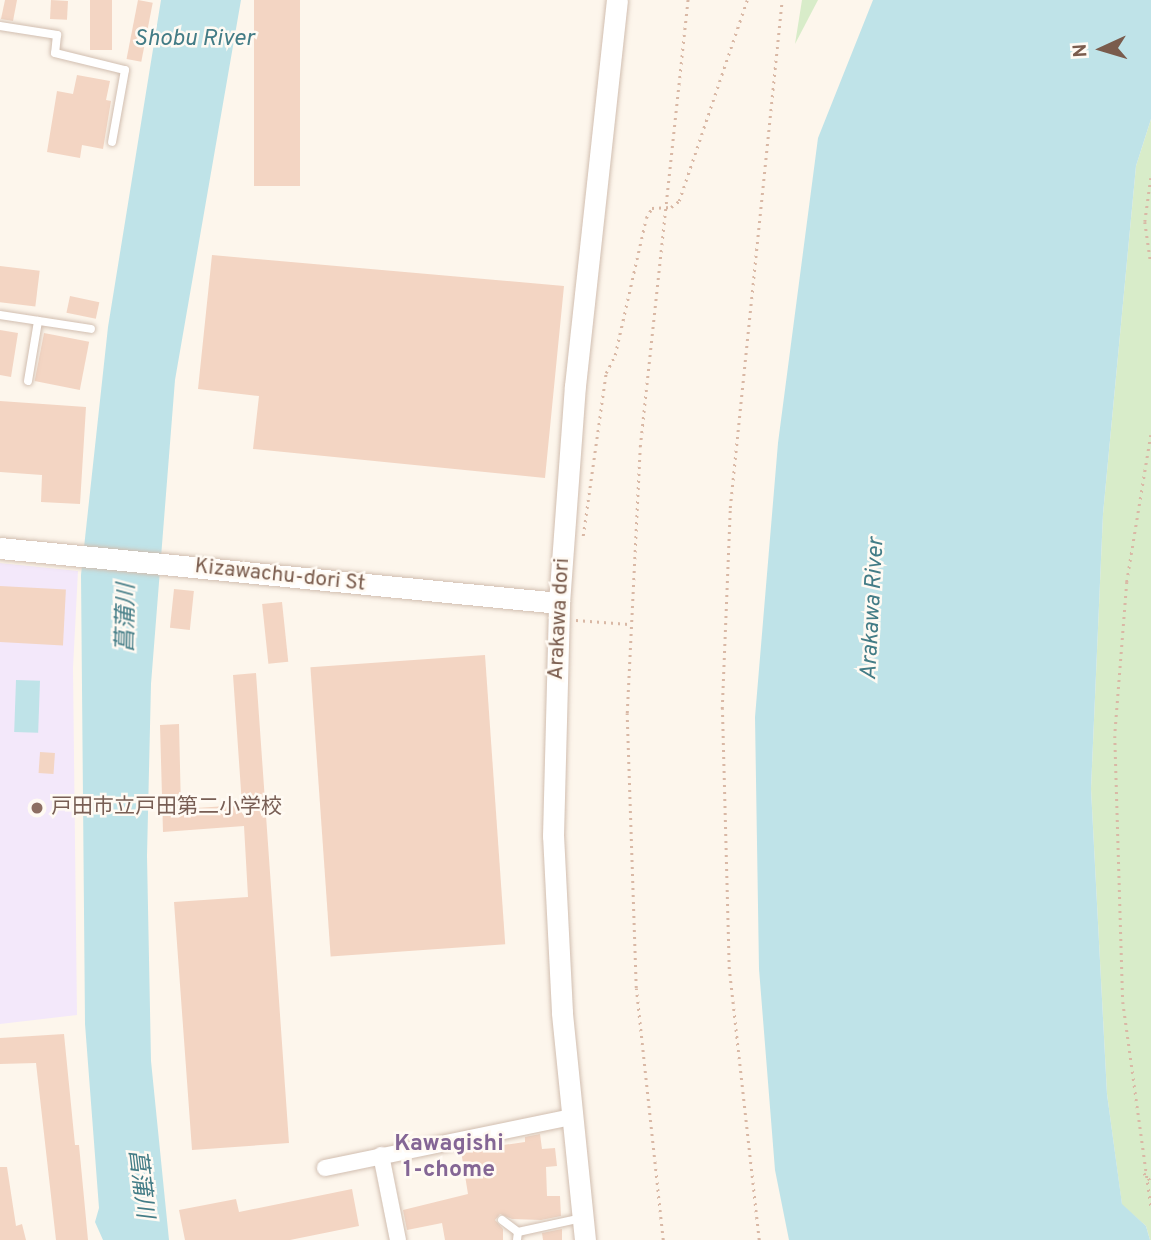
<!DOCTYPE html>
<meta charset="utf-8">
<style>
body{margin:0}
#map{position:relative;width:1151px;height:1240px;overflow:hidden;background:#fdf6ec;font-family:Overpass,"Noto Sans JP",sans-serif}
div>[style]{position:absolute}
[style*='--x']{left:calc(var(--x)*1px);top:calc(var(--y)*1px);width:calc(var(--w)*1px);rotate:calc(var(--a)*1deg)}
.education>*{inset:0;background:#f3e8fa}
.green>*{inset:0;background:#d8ecc9}
.water>*{inset:0;background:#bfe3e8;transform-origin:0 0}
.building>*{inset:0;background:#f3d5c3;transform-origin:0 0}
.path>*{height:2.5px;margin-top:-1.25px;transform-origin:0;background:repeating-linear-gradient(90deg,#d9b8a5 0 2px,transparent 0 7px)}
.roads{filter:drop-shadow(0 0 2px #d1beb0) drop-shadow(0 0 2px #d1beb0)}
.service>*{height:8px;margin:-4px;padding:0 4px;transform-origin:4px;border-radius:4px;background:#fff}
.minor>*{height:16px;margin:-8px;padding:0 8px;transform-origin:8px;border-radius:8px;background:#fff}
.tertiary>*{height:21px;margin:-10.5px;padding:0 10.5px;transform-origin:10.5px;border-radius:10.5px;background:#fff}
.dots>*{width:19px;height:19px;translate:-50% -50%;box-sizing:border-box;border:4px solid #fffaf3;border-radius:50%}
span{translate:-50% -50%;white-space:nowrap;text-align:center;line-height:1.15;-webkit-text-stroke:5px #fffaf3;paint-order:stroke}
.street-label{font-size:21px;color:#7a5c4d}
.education-label{font-size:21px;color:#785e54}
.left{translate:0 -50%;text-align:left}
.water-label{font-size:23px;color:#437c86;font-style:italic}
.neighbourhood-label{font-size:23px;color:#846695;font-weight:700}
.north{position:absolute;left:1067px;top:14px;width:70px;height:70px;-webkit-text-stroke:5px #fffaf3;paint-order:stroke;rotate:266deg;font-size:19px;font-weight:700;line-height:28px;text-align:center;color:#7a5c4d}
.north::after{content:'';display:block;margin:auto;width:24px;height:32px;background:#7a5c4d;clip-path:polygon(50% 0,100% 100%,50% 72%,0 100%)}
</style>
<div id="map">
<div class="education">
<i style="clip-path:polygon(0 563px,78px 571px,73px 668px,77px 1015px,0 1024px)"></i>
</div>
<div class="green">
<i style="clip-path:polygon(802px 0,818px 0,795px 44px)"></i>
<i style="clip-path:polygon(1151px 119px,1151px 1240px,1150px 1240px,1146px 1226px,1122px 1205px,1107px 1094px,1091px 789px,1103px 514px,1136px 166px)"></i>
</div>
<div class="water">
<i style="clip-path:polygon(161px 0,241px 0,175px 380px,151px 684px,147px 856px,151px 1061px,169px 1240px,103px 1240px,95px 1222px,99px 1208px,85px 1024px,81px 575px,108px 327px)"></i>
<i style="clip-path:polygon(873px 0,1151px 0,1151px 119px,1136px 166px,1103px 514px,1091px 789px,1107px 1094px,1122px 1204px,1146px 1226px,1150px 1240px,789px 1240px,775px 1170px,759px 969px,755px 717px,778px 443px,818px 138px)"></i>
<i style="left:16px;top:680px;width:24px;height:52px;rotate:2deg"></i>
</div>
<div class="building">
<i style="clip-path:polygon(5px 0,17px 0,13px 21px,1px 19px)"></i>
<i style="left:51px;top:0;width:17px;height:19px;rotate:3deg"></i>
<i style="left:90px;top:0;width:22px;height:50px"></i>
<i style="left:138px;top:0;width:15px;height:60px;rotate:11deg"></i>
<i style="left:254px;top:0;width:46px;height:186px"></i>
<i style="clip-path:polygon(77px 75px,110px 81px,106px 100px,111px 101px,103px 149px,82px 145px,80px 158px,47px 152px,57px 91px,73px 94px)"></i>
<i style="clip-path:polygon(212px 255px,564px 286px,545px 478px,253px 449px,259px 396px,198px 389px)"></i>
<i style="left:0;top:266px;width:40px;height:36px;rotate:7deg"></i>
<i style="left:70px;top:296px;width:30px;height:17px;rotate:12deg"></i>
<i style="clip-path:polygon(0 330px,18px 333px,11px 377px,0 375px)"></i>
<i style="left:44px;top:333px;width:46px;height:49px;rotate:11deg"></i>
<i style="clip-path:polygon(0 401px,86px 407px,80px 504px,41px 502px,42px 475px,0 472px)"></i>
<i style="left:0;top:586px;width:66px;height:56px;rotate:3deg"></i>
<i style="left:174px;top:589px;width:20px;height:39px;rotate:6deg"></i>
<i style="left:282px;top:602px;width:60px;height:20px;rotate:84deg"></i>
<i style="left:485px;top:655px;width:290px;height:175px;rotate:86deg"></i>
<i style="clip-path:polygon(256px 673px,289px 1143px,192px 1150px,174px 902px,248px 897px,244px 826px,163px 832px,160px 725px,179px 724px,181px 809px,242px 805px,233px 675px)"></i>
<i style="left:40px;top:752px;width:15px;height:21px;rotate:4deg"></i>
<i style="clip-path:polygon(64px 1034px,75px 1145px,79px 1145px,88px 1240px,56px 1240px,36px 1063px,0 1064px,0 1038px)"></i>
<i style="clip-path:polygon(540px 1134px,542px 1149px,555px 1148px,557px 1166px,546px 1167px,547px 1196px,560px 1196px,561px 1216px,541px 1220px,512px 1219px,500px 1214px,495px 1220px,503px 1229px,503px 1240px,445px 1240px,442px 1223px,407px 1230px,403px 1210px,468px 1194px,461px 1151px,525px 1142px,525px 1137px)"></i>
<i style="clip-path:polygon(0 1167px,7px 1167px,16px 1226px,22px 1224px,26px 1240px,0 1240px)"></i>
<i style="clip-path:polygon(352px 1189px,359px 1226px,290px 1240px,185px 1240px,179px 1210px,236px 1199px,239px 1212px)"></i>
<i style="clip-path:polygon(562px 1229px,562px 1240px,543px 1240px,542px 1233px)"></i>
</div>
<div class="path">
<i style="--x:1151;--y:178;--w:44;--a:97.8"></i>
<i style="--x:1145;--y:222;--w:42;--a:81.9"></i>
<i style="--x:1151;--y:435;--w:149;--a:99.3"></i>
<i style="--x:1127;--y:582;--w:154;--a:94.5"></i>
<i style="--x:1115;--y:736;--w:266;--a:88.3"></i>
<i style="--x:1123;--y:1002;--w:207;--a:82.2"></i>
<i style="--x:583;--y:536;--w:165;--a:-82"></i>
<i style="--x:606;--y:373;--w:20;--a:-63"></i>
<i style="--x:615;--y:355;--w:140;--a:-77.2"></i>
<i style="--x:646;--y:218;--w:12;--a:-59"></i>
<i style="--x:652;--y:208;--w:19;--a:-3"></i>
<i style="--x:671;--y:207;--w:10;--a:-37"></i>
<i style="--x:679;--y:201;--w:212;--a:-71.3"></i>
<i style="--x:576;--y:620;--w:53;--a:4.3"></i>
<i style="--x:1144;--y:1173;--w:11;--a:49"></i>
<i style="--x:663;--y:1240;--w:253;--a:-96.1"></i>
<i style="--x:636;--y:988;--w:275;--a:-91.9"></i>
<i style="--x:627;--y:713;--w:266;--a:-87.2"></i>
<i style="--x:640;--y:447;--w:450;--a:-83.9"></i>
<i style="--x:759;--y:1240;--w:273;--a:-96.3"></i>
<i style="--x:729;--y:969;--w:260;--a:-91.5"></i>
<i style="--x:722;--y:709;--w:201;--a:-87.7"></i>
<i style="--x:730;--y:508;--w:511;--a:-84.16"></i>
</div>
<div class="roads">
<div class="service">
<i style="--x:0;--y:26;--w:58;--a:9"></i>
<i style="--x:57;--y:35;--w:18;--a:96"></i>
<i style="--x:55;--y:53;--w:72;--a:13.7"></i>
<i style="--x:125;--y:70;--w:73;--a:100.2"></i>
<i style="--x:0;--y:315;--w:92;--a:8.7"></i>
<i style="--x:28;--y:381;--w:61;--a:-80.5"></i>
<i style="--x:502;--y:1220;--w:20;--a:37"></i>
<i style="--x:517;--y:1240;--w:8;--a:-83"></i>
<i style="--x:518;--y:1232;--w:66;--a:-12.3"></i>
</div>
<div class="minor">
<i style="--x:381;--y:1155;--w:87;--a:78.7"></i>
<i style="--x:325;--y:1168;--w:251;--a:-11.7"></i>
</div>
<div class="tertiary">
<i style="--x:0;--y:548;--w:562;--a:5.62"></i>
<i style="--x:585;--y:1240;--w:229;--a:-95.8"></i>
<i style="--x:562;--y:1012;--w:176;--a:-92.9"></i>
<i style="--x:553;--y:836;--w:233;--a:-88.5"></i>
<i style="--x:559;--y:603;--w:218;--a:-85.8"></i>
<i style="--x:575;--y:386;--w:388;--a:-83.8"></i>
</div>
</div>
<div class="dots">
<i style="left:37px;top:808px;background:#8d6e63"></i>
</div>
<div class="street-label">
<span style="left:280px;top:576px;rotate:6deg">Kizawachu-dori St</span>
<span style="left:560px;top:619px;rotate:-87deg">Arakawa dori</span>
</div>
<div class="education-label">
<span class="left" style="left:51px;top:808px">戸田市立戸田第二小学校</span>
</div>
<div class="water-label">
<span style="left:194px;top:40px">Shobu River</span>
<span style="left:874px;top:609px;rotate:-87deg">Arakawa River</span>
<span style="left:128px;top:618px;rotate:-89deg">菖蒲川</span>
<span style="left:139px;top:1184px;rotate:83deg">菖蒲川</span>
</div>
<div class="neighbourhood-label">
<span style="left:449px;top:1158px">Kawagishi<br>1-chome</span>
</div>
<div class="north">N</div>
</div>
